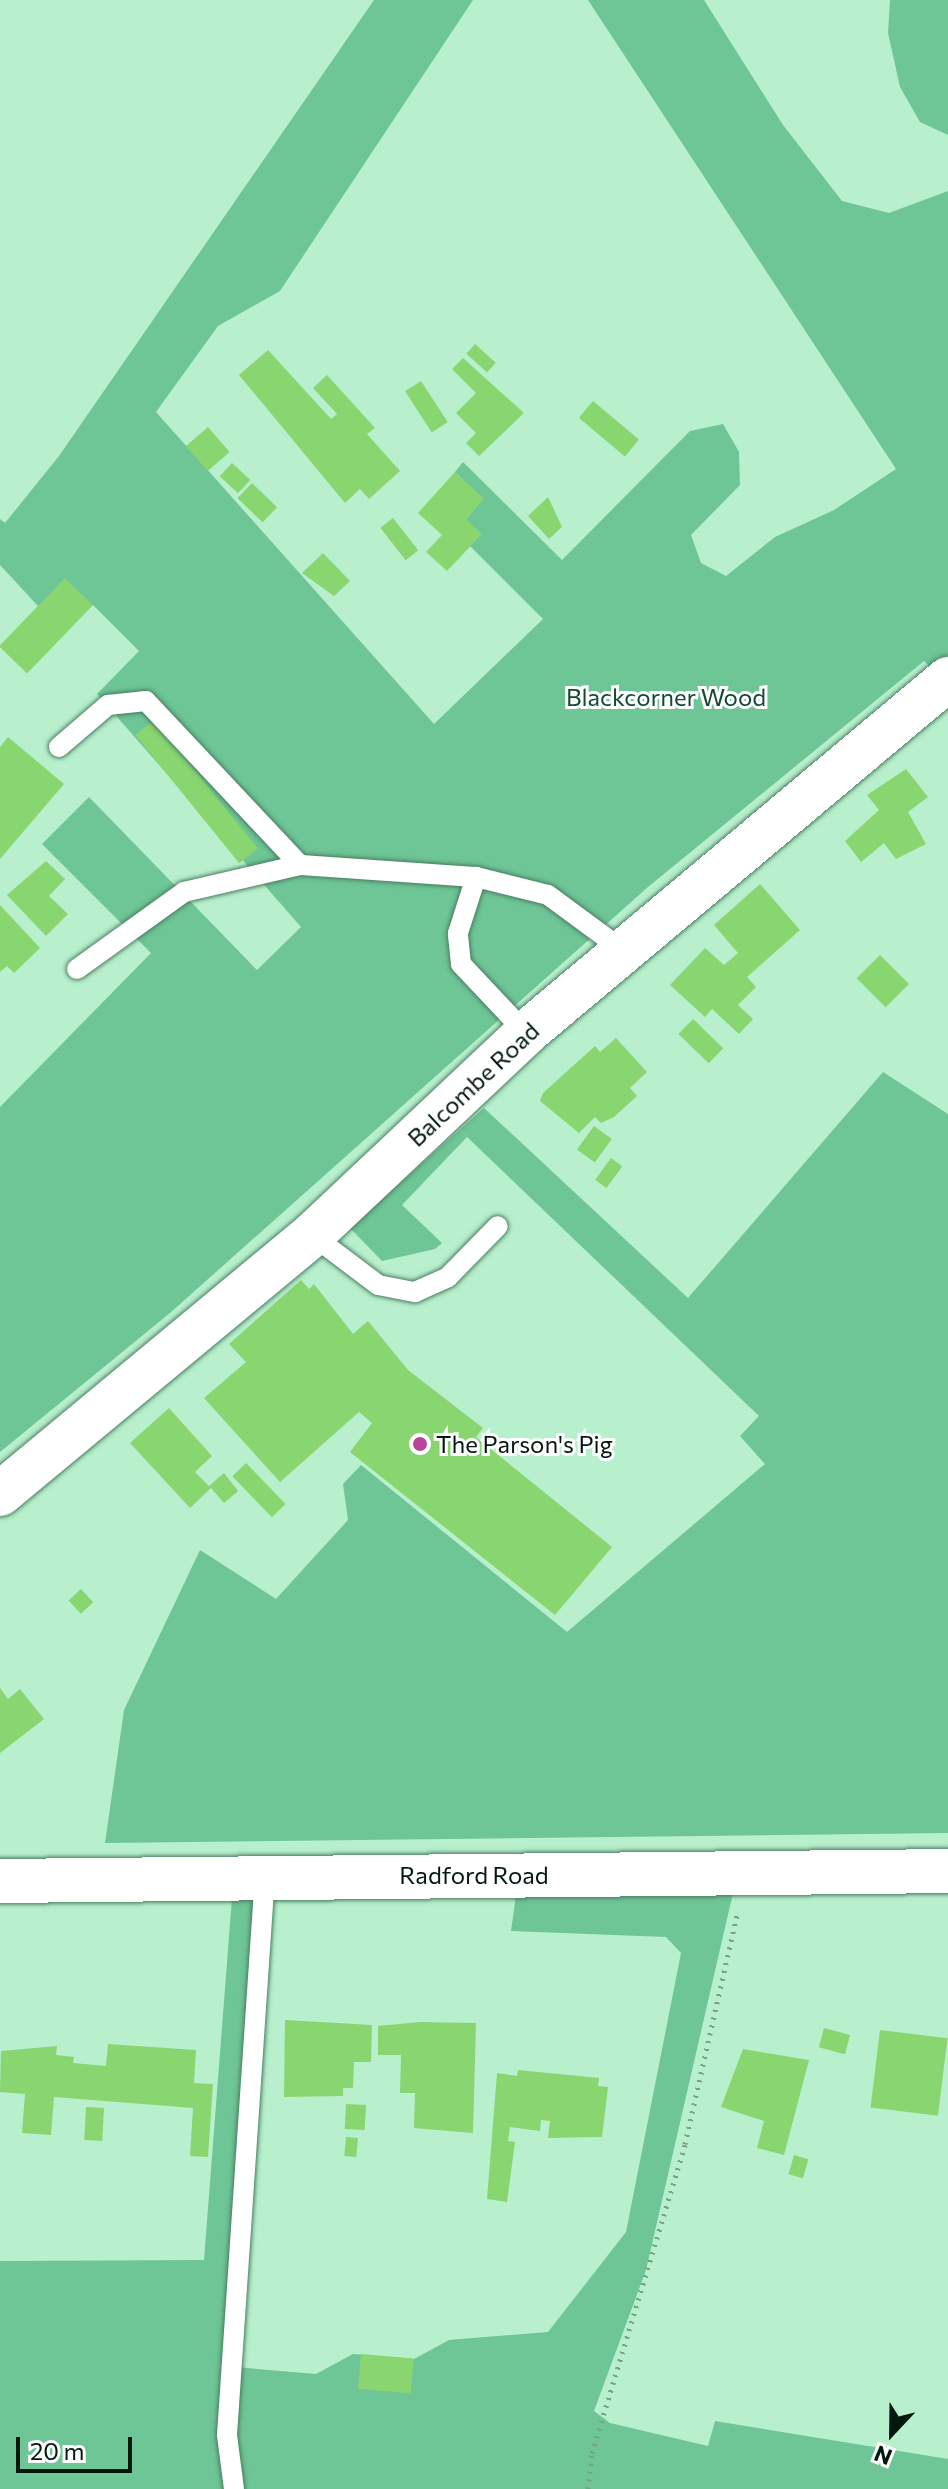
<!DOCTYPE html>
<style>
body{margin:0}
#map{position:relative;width:948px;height:2489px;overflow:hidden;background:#b8f0ce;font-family:Commissioner,sans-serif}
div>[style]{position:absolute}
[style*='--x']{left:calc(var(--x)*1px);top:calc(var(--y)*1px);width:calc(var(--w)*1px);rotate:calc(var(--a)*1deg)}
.green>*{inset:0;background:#6ec596}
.building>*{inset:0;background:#89d570;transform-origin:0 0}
.path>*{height:5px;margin-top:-2.5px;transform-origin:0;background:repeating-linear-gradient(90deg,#76a288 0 2px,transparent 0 8px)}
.roads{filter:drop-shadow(0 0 2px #4a7e61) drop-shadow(0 0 2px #4a7e61)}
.service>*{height:20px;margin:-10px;padding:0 10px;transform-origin:10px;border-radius:10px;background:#fff}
.tertiary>*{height:44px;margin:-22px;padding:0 22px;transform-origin:22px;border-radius:22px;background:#fff}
.secondary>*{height:44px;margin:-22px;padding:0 22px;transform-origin:22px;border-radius:22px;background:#fff}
.dots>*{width:22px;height:22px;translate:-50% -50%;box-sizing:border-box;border:4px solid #fff;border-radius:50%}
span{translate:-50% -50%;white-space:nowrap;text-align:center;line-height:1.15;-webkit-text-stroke:6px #fff;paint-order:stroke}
.park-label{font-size:24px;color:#124a30}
.street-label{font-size:24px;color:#03180d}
.poi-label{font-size:24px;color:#03180d}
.left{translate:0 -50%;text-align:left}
.north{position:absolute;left:852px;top:2393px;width:80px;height:80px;-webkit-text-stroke:6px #fff;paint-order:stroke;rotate:202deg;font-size:22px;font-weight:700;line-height:32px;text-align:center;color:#03180d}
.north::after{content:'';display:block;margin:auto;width:28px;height:36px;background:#03180d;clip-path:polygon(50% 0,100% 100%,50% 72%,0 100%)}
.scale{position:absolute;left:16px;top:2437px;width:116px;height:36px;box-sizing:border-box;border:4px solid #03180d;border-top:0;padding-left:10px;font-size:24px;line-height:28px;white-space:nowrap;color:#03180d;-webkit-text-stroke:6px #fff;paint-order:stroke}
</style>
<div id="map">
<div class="green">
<i style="clip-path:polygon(374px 0,473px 0,280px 291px,218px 326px,156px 412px,434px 724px,543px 619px,470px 546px,466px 519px,483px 499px,455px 472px,463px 462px,562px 560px,690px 431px,723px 424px,739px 452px,740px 485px,691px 535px,701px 563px,726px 576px,775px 537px,834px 510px,896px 469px,588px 0,704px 0,783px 125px,842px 201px,889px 213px,948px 191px,948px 683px,924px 661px,648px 887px,170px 1313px,0 1452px,0 1107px,151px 953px,42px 844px,89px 797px,257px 970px,301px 927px,97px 694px,139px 651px,93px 605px,38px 606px,0 565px,0 519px,5px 523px,59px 456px)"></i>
<i style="clip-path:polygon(890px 0,948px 0,948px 135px,920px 122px,900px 87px,888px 33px)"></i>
<i style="clip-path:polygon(883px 1072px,948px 1114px,948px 1833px,105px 1843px,124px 1710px,200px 1550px,276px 1599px,348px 1520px,343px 1484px,361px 1465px,567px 1632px,765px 1464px,740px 1436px,759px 1416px,467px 1137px,402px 1205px,442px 1243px,435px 1249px,382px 1261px,350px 1228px,484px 1108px,688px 1298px)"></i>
<i style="clip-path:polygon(733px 1893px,646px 2270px,594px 2411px,610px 2423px,708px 2446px,715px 2421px,948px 2459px,948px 2489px,0 2489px,0 2261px,204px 2260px,232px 1898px,255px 1898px,223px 2366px,316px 2374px,353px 2354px,414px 2359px,449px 2340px,548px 2332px,626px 2232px,681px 1953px,666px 1937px,511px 1931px,516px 1895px)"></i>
</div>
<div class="building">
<i style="left:475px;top:344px;width:28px;height:13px;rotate:42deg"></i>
<i style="clip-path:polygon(268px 350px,331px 419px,337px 414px,313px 388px,327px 375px,375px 428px,367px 434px,400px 471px,369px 499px,360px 489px,345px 503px,239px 375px)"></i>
<i style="clip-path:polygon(463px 358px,524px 413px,479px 456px,466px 443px,476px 433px,456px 413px,476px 393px,452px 369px)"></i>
<i style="left:421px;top:381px;width:49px;height:19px;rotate:57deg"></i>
<i style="left:593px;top:401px;width:60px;height:22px;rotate:40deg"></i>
<i style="left:208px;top:427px;width:33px;height:29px;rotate:49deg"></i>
<i style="left:232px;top:463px;width:25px;height:18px;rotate:43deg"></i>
<i style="clip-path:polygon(455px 472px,484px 499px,466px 519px,482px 534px,447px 571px,426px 552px,442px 535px,418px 513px)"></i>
<i style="left:252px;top:483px;width:35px;height:21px;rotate:44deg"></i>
<i style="clip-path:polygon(548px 497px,562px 527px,549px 539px,528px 516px)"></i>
<i style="left:393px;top:518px;width:41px;height:16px;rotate:52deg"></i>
<i style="clip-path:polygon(323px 553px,350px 581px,334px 596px,302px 573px)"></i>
<i style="left:65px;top:578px;width:39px;height:95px;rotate:44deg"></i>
<i style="left:154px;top:720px;width:165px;height:24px;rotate:51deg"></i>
<i style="clip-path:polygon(8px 737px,64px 784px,0 859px,0 747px)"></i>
<i style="clip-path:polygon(906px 769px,928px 797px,908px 812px,926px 844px,896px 859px,884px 843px,861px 862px,845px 841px,879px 810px,867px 795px)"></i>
<i style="clip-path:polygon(46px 861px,65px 879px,49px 896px,68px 914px,46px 936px,7px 895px)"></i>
<i style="clip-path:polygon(760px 884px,800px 930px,747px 977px,756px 987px,738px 1005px,753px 1019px,739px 1034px,712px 1009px,705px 1017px,670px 985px,705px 948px,724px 965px,738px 953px,714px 925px)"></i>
<i style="clip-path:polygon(0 905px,40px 948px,14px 973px,7px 966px,0 972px)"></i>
<i style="left:880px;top:955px;width:41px;height:33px;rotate:45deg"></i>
<i style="left:693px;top:1019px;width:42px;height:21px;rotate:44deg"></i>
<i style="clip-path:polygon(616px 1038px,647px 1072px,630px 1088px,637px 1096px,614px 1117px,601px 1123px,595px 1117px,579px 1133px,540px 1101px,543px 1093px,595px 1046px,600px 1052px)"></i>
<i style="left:594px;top:1126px;width:22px;height:29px;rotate:36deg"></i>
<i style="left:611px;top:1158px;width:14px;height:27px;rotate:36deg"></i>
<i style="clip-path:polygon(301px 1280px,309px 1289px,314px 1284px,353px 1334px,368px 1321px,408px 1370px,483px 1428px,476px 1437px,612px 1547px,555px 1615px,350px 1452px,372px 1423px,359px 1412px,280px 1482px,204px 1398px,246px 1362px,229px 1344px)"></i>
<i style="clip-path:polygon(169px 1408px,212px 1456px,195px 1472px,209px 1486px,224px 1473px,238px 1491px,224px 1503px,211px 1488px,190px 1508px,130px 1443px)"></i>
<i style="left:246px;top:1463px;width:57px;height:19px;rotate:46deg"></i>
<i style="left:81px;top:1589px;width:18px;height:17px;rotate:47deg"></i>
<i style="clip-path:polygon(0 1688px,8px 1699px,20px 1689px,44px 1719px,0 1753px)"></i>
<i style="clip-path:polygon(285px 2020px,372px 2025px,371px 2062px,354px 2062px,353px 2088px,343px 2088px,343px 2096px,284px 2097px)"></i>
<i style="clip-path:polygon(420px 2022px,476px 2023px,473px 2133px,414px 2128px,415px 2093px,400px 2093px,401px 2055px,378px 2055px,378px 2026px)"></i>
<i style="left:824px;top:2028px;width:27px;height:20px;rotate:15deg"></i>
<i style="left:880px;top:2030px;width:68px;height:78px;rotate:7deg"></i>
<i style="clip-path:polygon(108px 2044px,196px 2050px,194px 2083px,213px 2084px,208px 2157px,190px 2156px,193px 2108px,54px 2097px,51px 2135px,22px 2133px,25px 2094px,0 2092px,1px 2051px,57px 2046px,56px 2055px,74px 2057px,73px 2063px,106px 2066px)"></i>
<i style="clip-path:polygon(743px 2049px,809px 2060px,784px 2155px,757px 2148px,764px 2121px,721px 2107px)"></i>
<i style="clip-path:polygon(518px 2070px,599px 2078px,598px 2086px,608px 2087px,602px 2137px,548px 2138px,550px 2121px,541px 2120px,540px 2131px,510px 2127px,508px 2141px,515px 2142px,507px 2202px,487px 2199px,497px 2073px,517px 2076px)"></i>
<i style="left:346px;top:2104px;width:20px;height:25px;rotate:3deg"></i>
<i style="left:86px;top:2107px;width:18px;height:33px;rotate:3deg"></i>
<i style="left:346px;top:2137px;width:12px;height:19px;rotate:5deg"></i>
<i style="left:794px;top:2155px;width:15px;height:20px;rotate:16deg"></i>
<i style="left:361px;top:2354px;width:53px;height:35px;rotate:5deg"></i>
</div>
<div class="path">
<i style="--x:588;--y:2489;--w:36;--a:-84"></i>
<i style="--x:592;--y:2453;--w:323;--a:-73.2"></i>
<i style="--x:685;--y:2144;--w:235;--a:-77.2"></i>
</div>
<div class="roads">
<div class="service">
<i style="--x:59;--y:747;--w:65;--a:-40.6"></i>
<i style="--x:108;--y:705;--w:38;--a:-6"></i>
<i style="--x:146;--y:701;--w:225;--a:46.8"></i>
<i style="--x:300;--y:865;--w:176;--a:3.9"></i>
<i style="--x:77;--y:969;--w:132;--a:-35.7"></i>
<i style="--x:184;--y:892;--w:119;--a:-13.1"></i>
<i style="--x:526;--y:1033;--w:95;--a:-133.3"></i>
<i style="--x:461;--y:964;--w:31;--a:-96"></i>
<i style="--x:458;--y:933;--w:59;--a:-72.2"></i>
<i style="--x:476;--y:877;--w:74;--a:14"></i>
<i style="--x:548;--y:895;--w:94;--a:36.4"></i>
<i style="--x:312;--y:1235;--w:83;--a:37.1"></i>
<i style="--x:378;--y:1285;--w:38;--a:11"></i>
<i style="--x:415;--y:1292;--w:36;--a:-24"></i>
<i style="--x:448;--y:1277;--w:71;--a:-45.6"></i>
<i style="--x:234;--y:2489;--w:54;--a:-97.4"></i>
<i style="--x:227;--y:2435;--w:561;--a:-86.12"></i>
</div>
<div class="tertiary">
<i style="--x:0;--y:1881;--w:948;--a:-0.6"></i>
</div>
<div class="secondary">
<i style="--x:0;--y:1494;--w:405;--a:-39.7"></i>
<i style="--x:312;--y:1235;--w:294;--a:-43.3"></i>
<i style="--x:526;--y:1033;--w:551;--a:-39.99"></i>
</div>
</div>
<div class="dots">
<i style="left:420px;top:1444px;background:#b8449c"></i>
</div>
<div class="park-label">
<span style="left:666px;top:697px">Blackcorner Wood</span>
</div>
<div class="street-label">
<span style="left:473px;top:1084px;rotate:-43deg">Balcombe Road</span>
<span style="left:474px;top:1875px">Radford Road</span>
</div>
<div class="poi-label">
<span class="left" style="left:436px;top:1444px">The Parson's Pig</span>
</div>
<div class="north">N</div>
<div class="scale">20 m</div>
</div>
